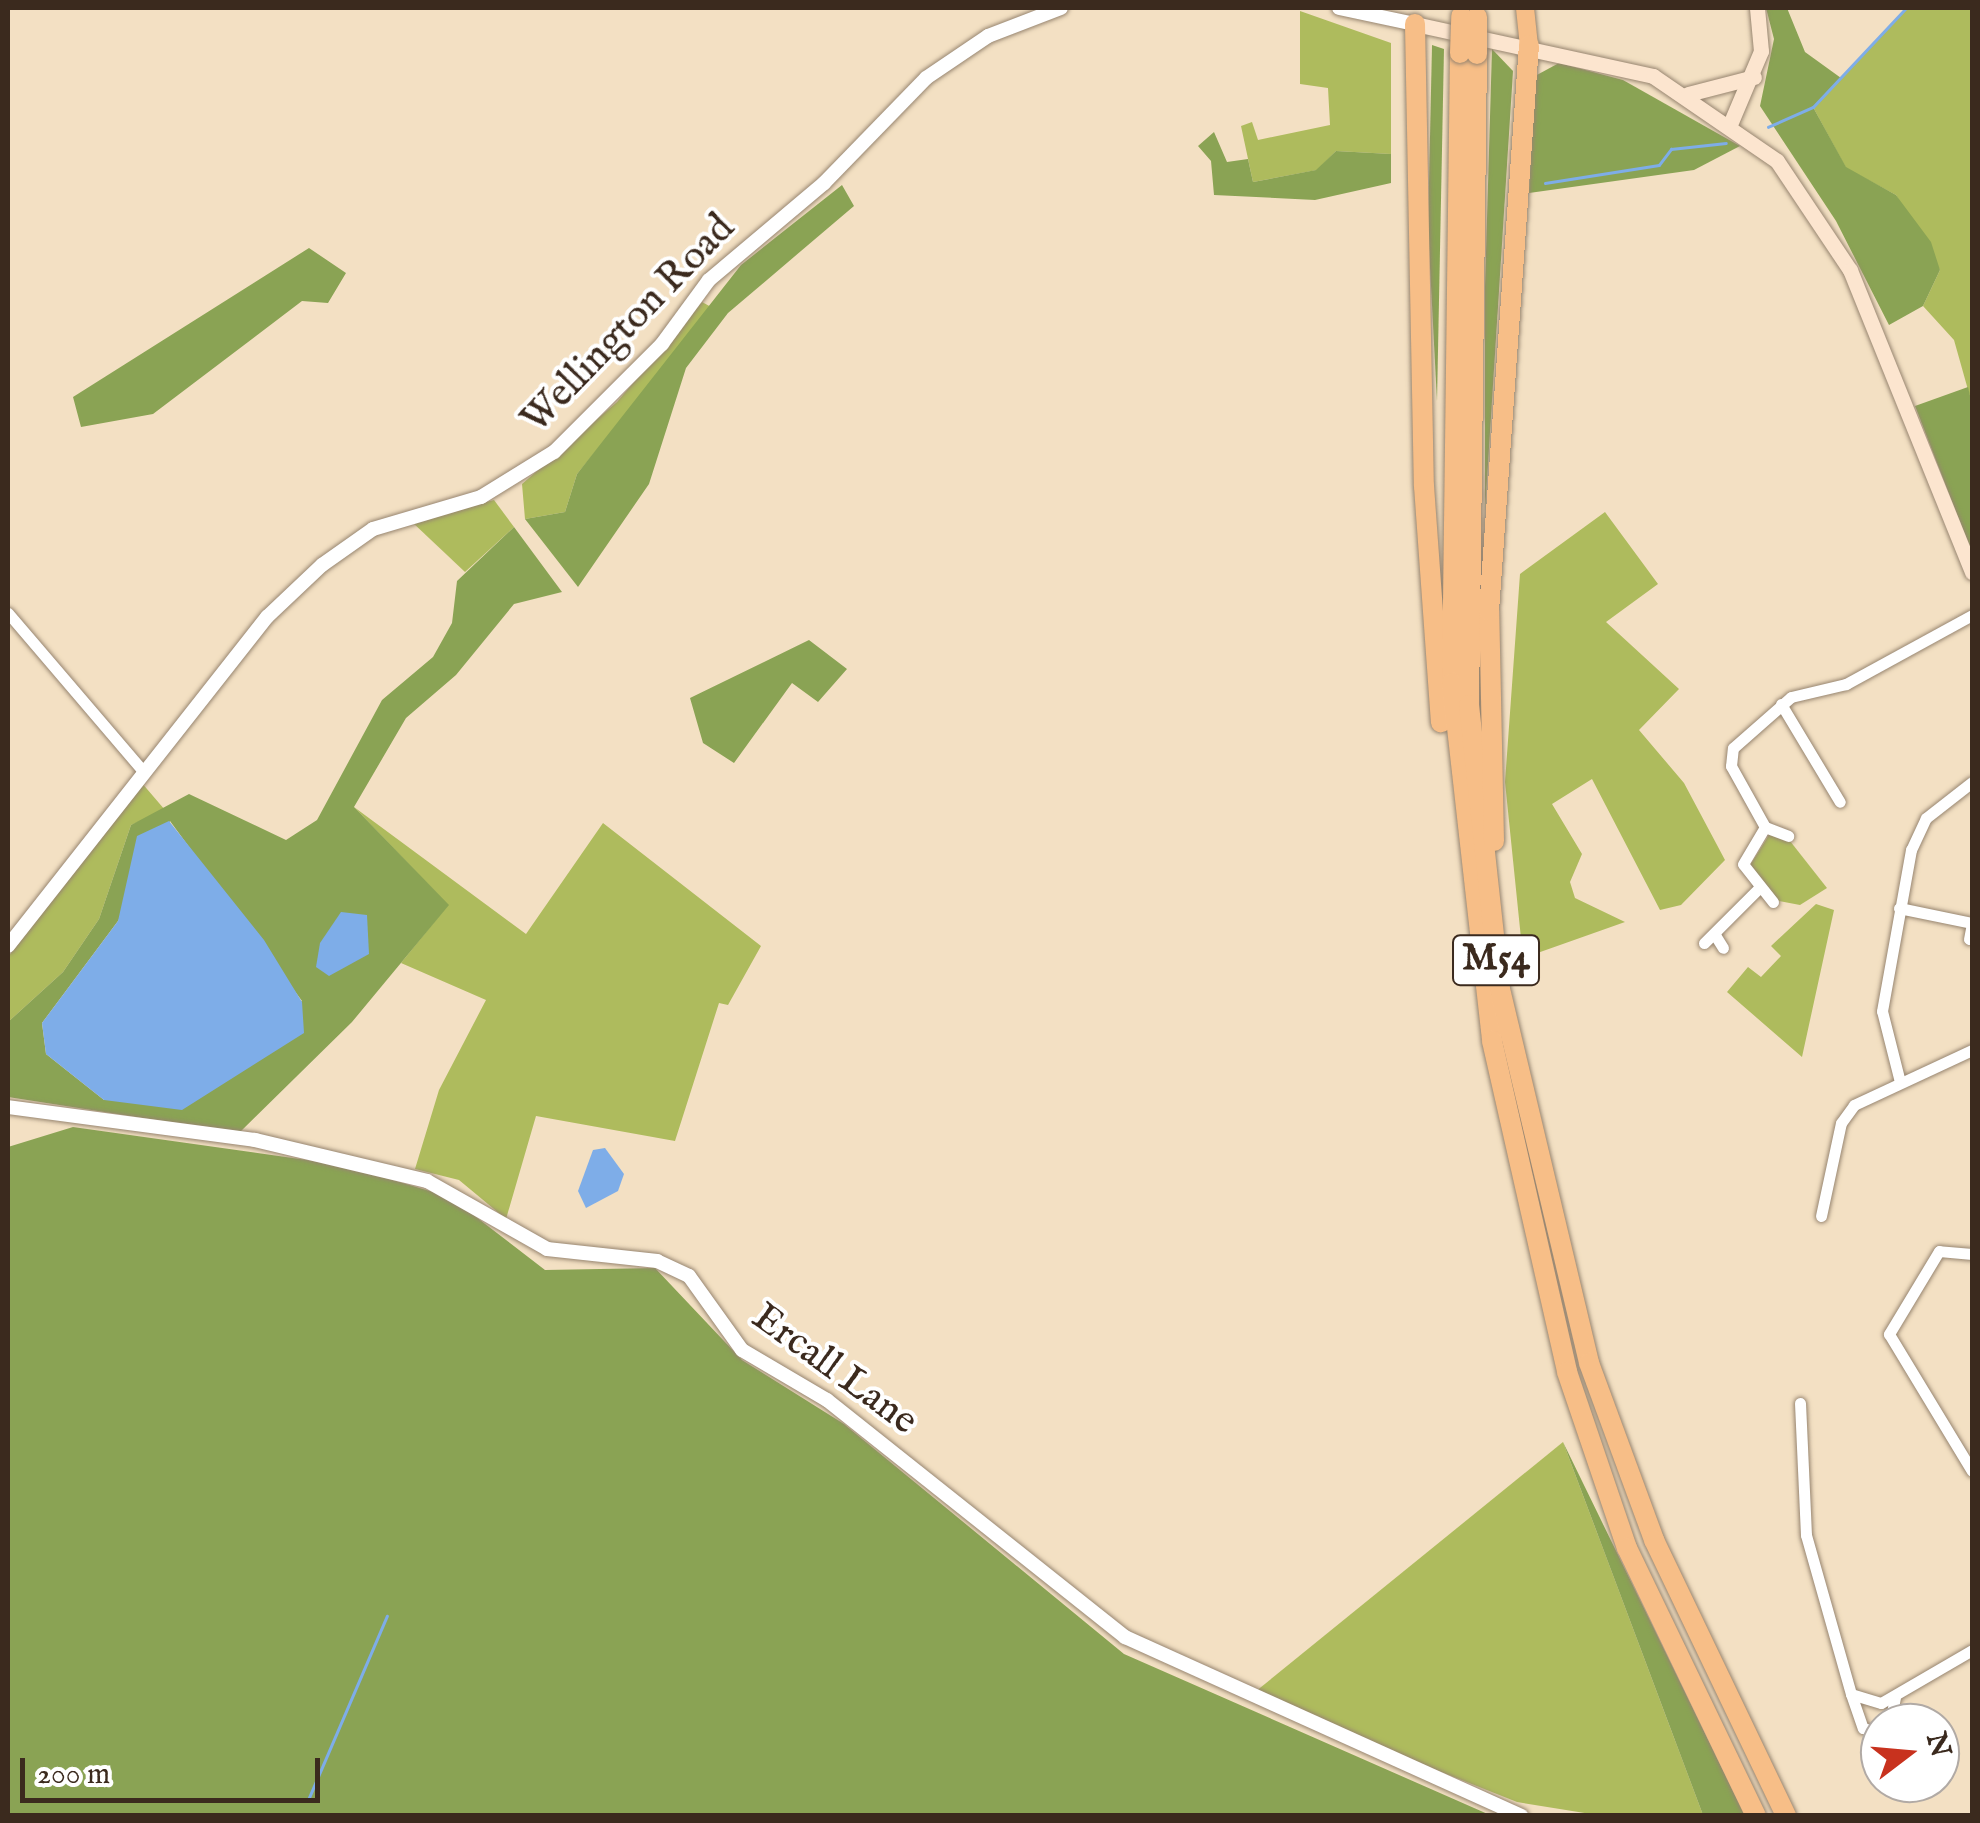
<!DOCTYPE html>
<style>
body{margin:0}
#map{position:relative;width:1980px;height:1823px;overflow:hidden;background:#f3e0c3;font-family:"IM FELL English",serif}
div>[style]{position:absolute}
[style*='--x']{left:calc(var(--x)*1px);top:calc(var(--y)*1px);width:calc(var(--w)*1px);rotate:calc(var(--a)*1deg)}
.green>*{inset:0;background:#aebb5d}
.forest>*{inset:0;background:#8aa354}
.water>*{inset:0;background:#7eade8}
.stream>*{height:2.5px;margin:-1.25px;padding:0 1.25px;transform-origin:1.25px;border-radius:1.25px;background:#7eade8}
.roads{filter:drop-shadow(0 0 2px #978570) drop-shadow(0 0 2px #978570)}
.minor>*{height:11px;margin:-5.5px;padding:0 5.5px;transform-origin:5.5px;border-radius:5.5px;background:#fff}
.tertiary>*{height:14px;margin:-7px;padding:0 7px;transform-origin:7px;border-radius:7px;background:#fff}
.secondary>*{height:15px;margin:-7.5px;padding:0 7.5px;transform-origin:7.5px;border-radius:7.5px;background:#fce5cf}
.trunk>*{height:18px;margin:-9px;padding:0 9px;transform-origin:9px;border-radius:9px;background:#f7be87}
.motorway>*{height:20px;margin:-10px;padding:0 10px;transform-origin:10px;border-radius:10px;background:#f7be87}
.bridges{filter:drop-shadow(0 0 2px #978570) drop-shadow(0 0 2px #978570)}
.motorway-bridge>*{height:20px;margin:-10px;padding:0 10px;transform-origin:10px;border-radius:10px;background:#f7be87}
span{translate:-50% -50%;white-space:nowrap;text-align:center;line-height:1.15;-webkit-text-stroke:8px #fff;paint-order:stroke}
.shield-label span{padding:2px 8px;background:#fff;border:2px solid;border-radius:8px;-webkit-text-stroke-width:0}
.shield-label{font-size:38px;color:#3b2a1e;font-weight:700}
.street-label{font-size:40px;color:#3b2a1e}
.frame{position:absolute;inset:0;border:10px solid #3b2a1e;pointer-events:none}
.north{position:absolute;left:1860px;top:1703px;width:100px;height:100px;box-sizing:border-box;background:#fff;border:2px solid #b1aaa5;border-radius:50%;rotate:74deg;font-size:28px;font-weight:700;line-height:40px;text-align:center;color:#3b2a1e}
.north::after{content:'';display:block;margin:auto;width:35px;height:45px;background:#c8321e;clip-path:polygon(50% 0,100% 100%,50% 72%,0 100%)}
.scale{position:absolute;left:20px;top:1758px;width:300px;height:45px;box-sizing:border-box;border:5px solid #3b2a1e;border-top:0;padding-left:12px;font-size:30px;line-height:35px;white-space:nowrap;color:#3b2a1e;-webkit-text-stroke:8px #fff;paint-order:stroke}
</style>
<div id="map">
<div class="green">
<i style="clip-path:polygon(1906px 8px,1972px 8px,1972px 404px,1954px 340px,1923px 306px,1940px 270px,1896px 195px,1846px 168px,1813px 107px)"></i>
<i style="clip-path:polygon(1300px 11px,1391px 43px,1391px 154px,1336px 151px,1317px 170px,1253px 182px,1241px 126px,1252px 122px,1258px 140px,1330px 125px,1328px 88px,1300px 84px)"></i>
<i style="clip-path:polygon(702px 302px,713px 308px,577px 474px,565px 512px,525px 519px,522px 484px,617px 402px)"></i>
<i style="clip-path:polygon(494px 500px,514px 527px,465px 572px,412px 522px)"></i>
<i style="clip-path:polygon(1605px 512px,1658px 584px,1606px 622px,1679px 689px,1639px 730px,1684px 783px,1725px 860px,1681px 905px,1660px 910px,1592px 779px,1552px 804px,1582px 854px,1570px 882px,1575px 898px,1625px 922px,1523px 958px,1505px 782px,1520px 574px)"></i>
<i style="clip-path:polygon(141px 782px,165px 810px,131px 825px,99px 919px,63px 972px,8px 1022px,8px 957px)"></i>
<i style="clip-path:polygon(354px 807px,526px 934px,603px 823px,761px 946px,728px 1005px,719px 1003px,675px 1141px,536px 1116px,506px 1219px,459px 1180px,415px 1169px,439px 1090px,486px 1000px,401px 963px,448px 905px)"></i>
<i style="clip-path:polygon(1769px 835px,1790px 841px,1827px 888px,1800px 905px,1779px 901px,1749px 867px)"></i>
<i style="clip-path:polygon(1816px 904px,1834px 910px,1802px 1057px,1727px 992px,1748px 967px,1761px 977px,1781px 956px,1771px 946px)"></i>
<i style="clip-path:polygon(1563px 1442px,1703px 1815px,1597px 1815px,1517px 1802px,1250px 1696px)"></i>
</div>
<div class="forest">
<i style="clip-path:polygon(1766px 8px,1787px 8px,1805px 52px,1841px 78px,1813px 107px,1846px 167px,1896px 195px,1931px 242px,1940px 270px,1923px 306px,1889px 325px,1836px 221px,1760px 106px,1774px 39px)"></i>
<i style="clip-path:polygon(1432px 45px,1444px 49px,1437px 401px,1428px 228px)"></i>
<i style="clip-path:polygon(1492px 49px,1513px 71px,1485px 511px,1485px 287px)"></i>
<i style="clip-path:polygon(1559px 63px,1623px 80px,1740px 146px,1694px 170px,1529px 193px,1535px 76px)"></i>
<i style="clip-path:polygon(1214px 132px,1227px 162px,1248px 159px,1253px 182px,1316px 170px,1336px 151px,1391px 154px,1391px 183px,1315px 200px,1214px 195px,1211px 161px,1198px 146px)"></i>
<i style="clip-path:polygon(842px 185px,854px 206px,728px 313px,686px 368px,649px 484px,578px 587px,525px 519px,565px 512px,577px 474px,741px 265px)"></i>
<i style="clip-path:polygon(309px 248px,346px 273px,328px 303px,302px 301px,153px 414px,81px 427px,73px 397px)"></i>
<i style="clip-path:polygon(1968px 387px,1972px 404px,1972px 553px,1915px 406px)"></i>
<i style="clip-path:polygon(evenodd,514px 527px,562px 592px,514px 604px,456px 675px,406px 718px,354px 807px,449px 905px,352px 1022px,239px 1133px,8px 1097px,8px 1022px,63px 972px,99px 919px,131px 825px,189px 794px,286px 840px,317px 820px,382px 700px,433px 657px,452px 623px,457px 581px,514px 527px,170px 821px,302px 1001px,104px 1100px,46px 1054px,42px 1023px,118px 921px,170px 821px)"></i>
<i style="clip-path:polygon(809px 640px,847px 669px,818px 702px,792px 683px,734px 763px,703px 743px,690px 698px)"></i>
<i style="clip-path:polygon(73px 1127px,342px 1165px,450px 1197px,545px 1270px,655px 1268px,742px 1360px,844px 1424px,1124px 1654px,1490px 1815px,8px 1816px,8px 1147px)"></i>
<i style="clip-path:polygon(1563px 1442px,1735px 1795px,1746px 1815px,1703px 1815px)"></i>
</div>
<div class="water">
<i style="clip-path:polygon(169px 821px,264px 940px,302px 1002px,304px 1033px,182px 1110px,104px 1100px,46px 1054px,42px 1023px,118px 921px,137px 836px)"></i>
<i style="clip-path:polygon(341px 912px,367px 915px,369px 954px,329px 976px,316px 967px,320px 943px)"></i>
<i style="clip-path:polygon(605px 1148px,624px 1174px,618px 1191px,586px 1208px,578px 1191px,593px 1150px)"></i>
</div>
<div class="stream">
<i style="--x:1768;--y:127;--w:49;--a:-24"></i>
<i style="--x:1813;--y:107;--w:136;--a:-46.8"></i>
<i style="--x:1545;--y:183;--w:115;--a:-9"></i>
<i style="--x:1659;--y:165;--w:20;--a:-53"></i>
<i style="--x:1671;--y:149;--w:55;--a:-6.2"></i>
<i style="--x:308;--y:1800;--w:200;--a:-66.8"></i>
</div>
<div class="roads">
<div class="minor">
<i style="--x:8;--y:613;--w:208;--a:49.5"></i>
<i style="--x:1781;--y:704;--w:114;--a:59"></i>
<i style="--x:1765;--y:827;--w:25;--a:21"></i>
<i style="--x:1773;--y:902;--w:48;--a:-128.3"></i>
<i style="--x:1743;--y:864;--w:43;--a:-59.3"></i>
<i style="--x:1765;--y:827;--w:70;--a:-119.1"></i>
<i style="--x:1731;--y:766;--w:18;--a:-84"></i>
<i style="--x:1733;--y:748;--w:77;--a:-41.3"></i>
<i style="--x:1791;--y:697;--w:57;--a:-13.3"></i>
<i style="--x:1846;--y:684;--w:144;--a:-28.7"></i>
<i style="--x:1899;--y:908;--w:75;--a:11.6"></i>
<i style="--x:1715;--y:935;--w:15;--a:58"></i>
<i style="--x:1969;--y:939;--w:16;--a:-79"></i>
<i style="--x:1704;--y:943;--w:78;--a:-45"></i>
<i style="--x:1900;--y:1082;--w:73;--a:-104.2"></i>
<i style="--x:1882;--y:1011;--w:164;--a:-79.8"></i>
<i style="--x:1911;--y:850;--w:35;--a:-65"></i>
<i style="--x:1926;--y:818;--w:58;--a:-38"></i>
<i style="--x:1821;--y:1216;--w:95;--a:-77.9"></i>
<i style="--x:1841;--y:1123;--w:22;--a:-54"></i>
<i style="--x:1854;--y:1105;--w:130;--a:-25"></i>
<i style="--x:1972;--y:1254;--w:33;--a:-175"></i>
<i style="--x:1939;--y:1251;--w:97;--a:121.1"></i>
<i style="--x:1889;--y:1334;--w:160;--a:58.8"></i>
<i style="--x:1800;--y:1403;--w:132;--a:87.4"></i>
<i style="--x:1806;--y:1535;--w:165;--a:74.2"></i>
<i style="--x:1851;--y:1694;--w:31;--a:17"></i>
<i style="--x:1881;--y:1703;--w:105;--a:-30.2"></i>
<i style="--x:1851;--y:1694;--w:36;--a:71"></i>
<i style="--x:1863;--y:1728;--w:18;--a:16"></i>
<i style="--x:1890;--y:1723;--w:26;--a:-79"></i>
</div>
<div class="tertiary">
<i style="--x:1339;--y:8;--w:78;--a:11.9"></i>
<i style="--x:8;--y:946;--w:419;--a:-51.8"></i>
<i style="--x:267;--y:617;--w:76;--a:-43.4"></i>
<i style="--x:322;--y:565;--w:62;--a:-35.2"></i>
<i style="--x:373;--y:529;--w:113;--a:-16.5"></i>
<i style="--x:481;--y:497;--w:86;--a:-31.7"></i>
<i style="--x:554;--y:452;--w:153;--a:-45"></i>
<i style="--x:662;--y:344;--w:79;--a:-53.7"></i>
<i style="--x:709;--y:280;--w:150;--a:-40.1"></i>
<i style="--x:824;--y:183;--w:146;--a:-45.8"></i>
<i style="--x:926;--y:78;--w:75;--a:-34.1"></i>
<i style="--x:988;--y:36;--w:78;--a:-21"></i>
<i style="--x:8;--y:1107;--w:249;--a:7.6"></i>
<i style="--x:255;--y:1140;--w:177;--a:13.4"></i>
<i style="--x:427;--y:1181;--w:138;--a:29.5"></i>
<i style="--x:547;--y:1249;--w:111;--a:6.2"></i>
<i style="--x:657;--y:1261;--w:35;--a:25"></i>
<i style="--x:689;--y:1276;--w:91;--a:54.4"></i>
<i style="--x:742;--y:1350;--w:99;--a:30.5"></i>
<i style="--x:827;--y:1400;--w:381;--a:38.5"></i>
<i style="--x:1125;--y:1637;--w:435;--a:24.3"></i>
</div>
<div class="secondary">
<i style="--x:1415;--y:24;--w:244;--a:12.3"></i>
<i style="--x:1653;--y:76;--w:150;--a:34.4"></i>
<i style="--x:1777;--y:161;--w:131;--a:56.2"></i>
<i style="--x:1850;--y:270;--w:326;--a:68"></i>
<i style="--x:1688;--y:94;--w:68;--a:-14.4"></i>
<i style="--x:1731;--y:122;--w:77;--a:-67.1"></i>
<i style="--x:1761;--y:51;--w:43;--a:-95.3"></i>
</div>
<div class="trunk">
<i style="--x:1525;--y:8;--w:37;--a:84"></i>
</div>
<div class="motorway">
<i style="--x:1415;--y:24;--w:462;--a:88.9"></i>
<i style="--x:1424;--y:486;--w:237;--a:85.9"></i>
<i style="--x:1460;--y:53;--w:630;--a:90.73"></i>
<i style="--x:1452;--y:683;--w:360;--a:83.6"></i>
<i style="--x:1492;--y:1041;--w:339;--a:77.2"></i>
<i style="--x:1567;--y:1372;--w:186;--a:71.2"></i>
<i style="--x:1627;--y:1548;--w:297;--a:64.3"></i>
<i style="--x:1477;--y:54;--w:651;--a:90.7"></i>
<i style="--x:1469;--y:705;--w:286;--a:83.8"></i>
<i style="--x:1500;--y:989;--w:384;--a:76.6"></i>
<i style="--x:1589;--y:1363;--w:189;--a:69.8"></i>
<i style="--x:1654;--y:1540;--w:306;--a:64.4"></i>
<i style="--x:1494;--y:841;--w:230;--a:-91.2"></i>
<i style="--x:1489;--y:611;--w:567;--a:-85.96"></i>
</div>
</div>
<div class="bridges">
<div class="motorway-bridge">
<i style="--x:1460;--y:53;--w:37;--a:-88"></i>
<i style="--x:1477;--y:54;--w:37;--a:-90"></i>
</div>
</div>
<div class="shield-label">
<span style="left:1496px;top:960px">M54</span>
</div>
<div class="street-label">
<span style="left:629px;top:325px;rotate:-46deg">Wellington Road</span>
<span style="left:834px;top:1370px;rotate:36deg">Ercall Lane</span>
</div>
<div class="frame"></div>
<div class="north">N</div>
<div class="scale">200 m</div>
</div>
